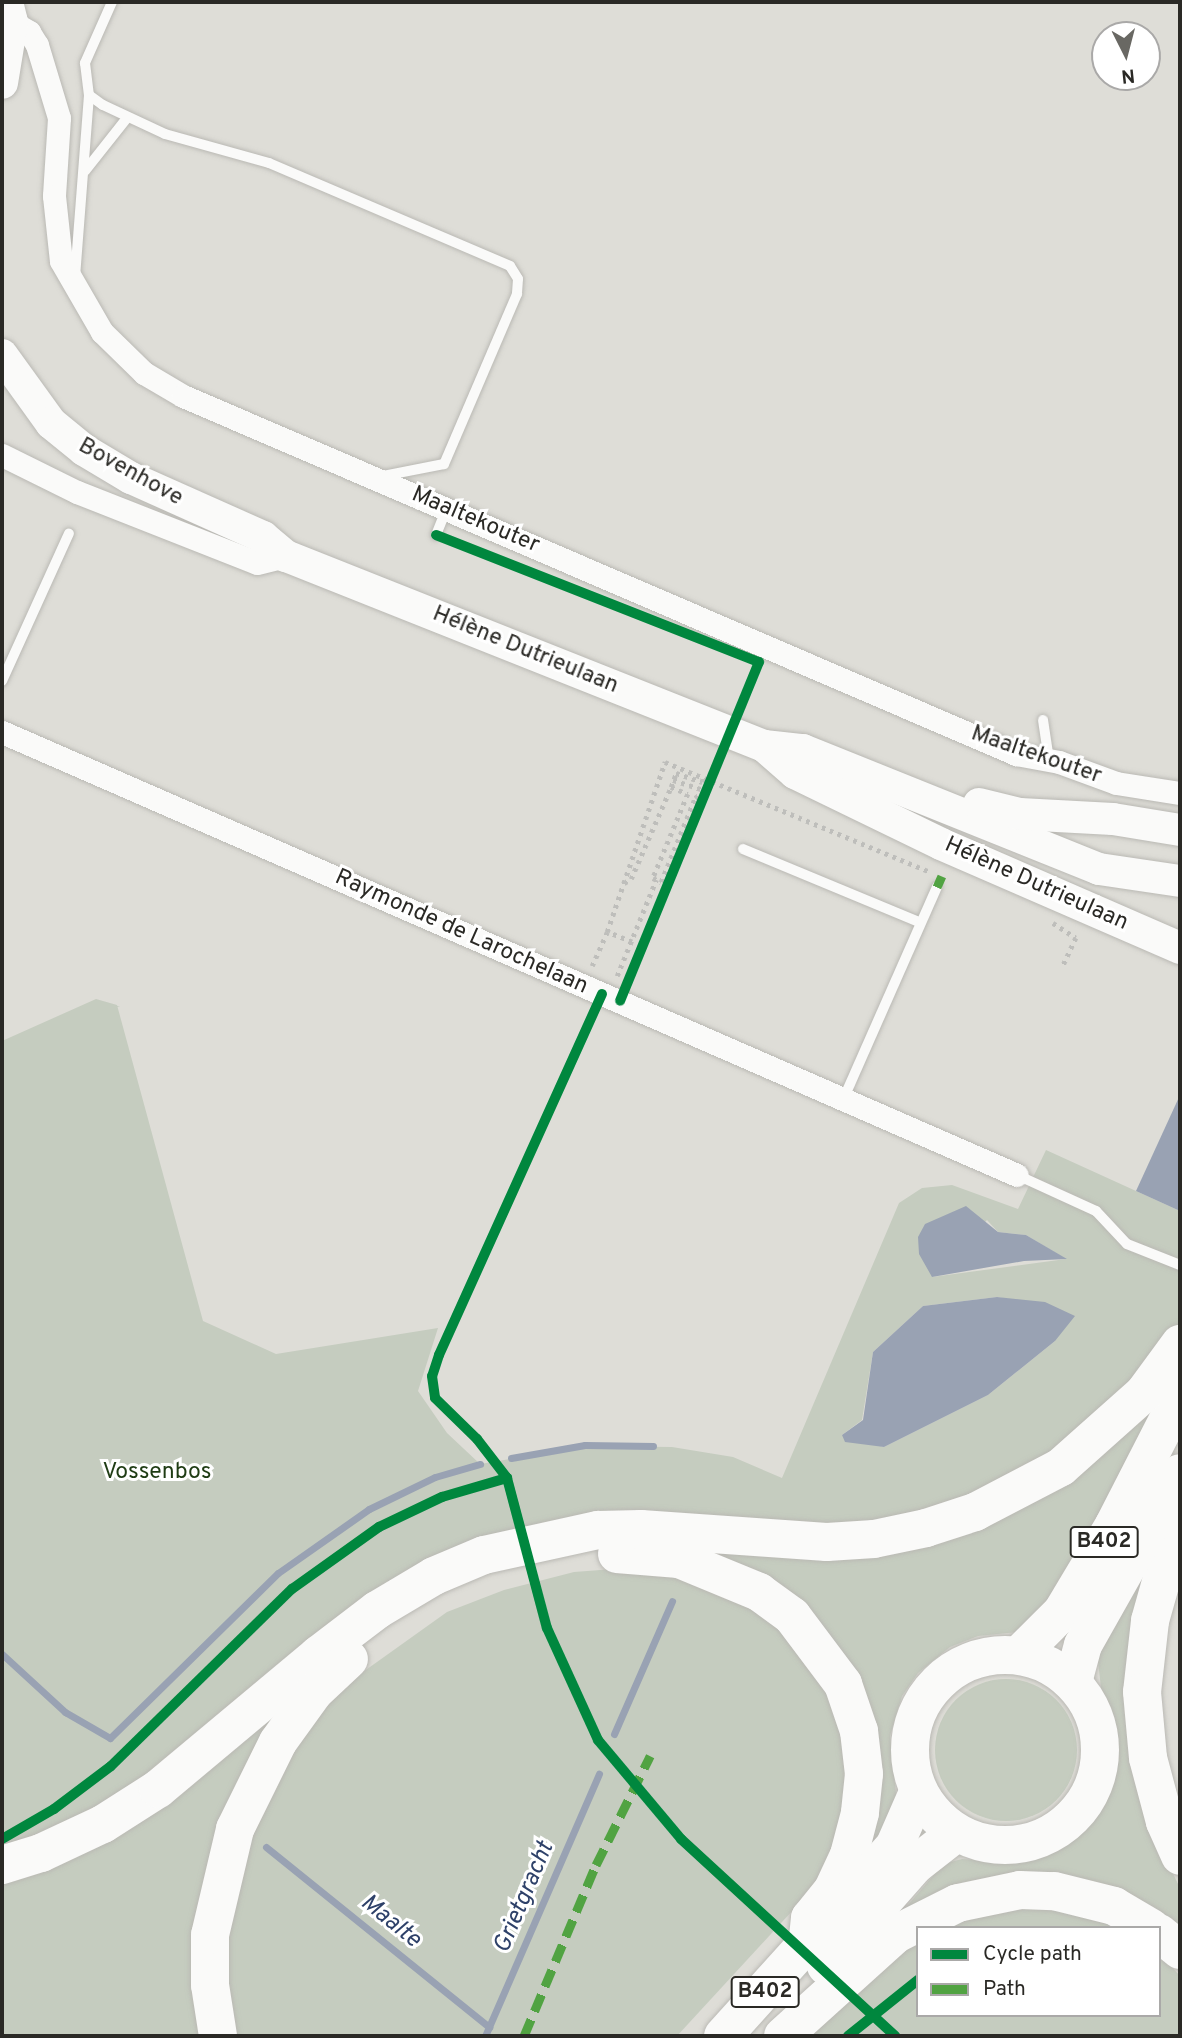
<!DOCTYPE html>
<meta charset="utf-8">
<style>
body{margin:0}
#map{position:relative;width:1182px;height:2038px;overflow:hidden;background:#deddd7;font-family:Overpass,sans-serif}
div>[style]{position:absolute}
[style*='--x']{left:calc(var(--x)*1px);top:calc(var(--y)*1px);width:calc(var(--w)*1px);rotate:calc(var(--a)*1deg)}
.green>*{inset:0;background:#c5ccbf}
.round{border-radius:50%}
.water>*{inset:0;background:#99a2b3}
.stream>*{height:7px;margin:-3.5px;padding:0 3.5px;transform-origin:3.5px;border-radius:3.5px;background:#99a2b3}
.path>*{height:4.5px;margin-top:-2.25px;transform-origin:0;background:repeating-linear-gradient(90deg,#bebebb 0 3.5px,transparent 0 8.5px)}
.roads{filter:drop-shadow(0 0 2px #bab9b4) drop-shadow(0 0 2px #bab9b4)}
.lane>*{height:10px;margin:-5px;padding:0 5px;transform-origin:5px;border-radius:5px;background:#fafaf9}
.street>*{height:23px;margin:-11.5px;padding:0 11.5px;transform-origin:11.5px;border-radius:11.5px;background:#fafaf9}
.secondary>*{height:32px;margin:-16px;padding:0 16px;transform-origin:16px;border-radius:16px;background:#fafaf9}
.highway>*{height:38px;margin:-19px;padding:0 19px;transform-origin:19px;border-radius:19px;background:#fafaf9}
.highway>.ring{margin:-19px;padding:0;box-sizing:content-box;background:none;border:38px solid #fafaf9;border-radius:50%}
.quiet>*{height:9px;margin-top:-4.5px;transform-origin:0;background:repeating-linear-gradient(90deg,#51a342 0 18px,transparent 0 27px)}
.cycleway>*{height:10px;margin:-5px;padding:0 5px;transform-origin:5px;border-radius:5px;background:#00873e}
span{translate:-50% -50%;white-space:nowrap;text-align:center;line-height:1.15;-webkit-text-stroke:6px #fff;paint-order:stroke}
.shield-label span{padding:2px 5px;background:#fff;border:2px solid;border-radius:5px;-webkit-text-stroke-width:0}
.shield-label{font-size:21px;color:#2a2925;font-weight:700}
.street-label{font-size:23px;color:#2a2925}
.park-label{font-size:23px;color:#1f3c14}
.water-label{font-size:24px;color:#2e4169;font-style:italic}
.frame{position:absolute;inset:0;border:4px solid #2a2925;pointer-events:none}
.legend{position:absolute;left:916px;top:1926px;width:245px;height:91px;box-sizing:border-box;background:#fff;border:2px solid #aaa9a8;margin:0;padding:9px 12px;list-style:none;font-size:21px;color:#2a2925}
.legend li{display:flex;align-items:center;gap:14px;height:35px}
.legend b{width:35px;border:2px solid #aaa9a8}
.north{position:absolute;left:1091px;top:21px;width:70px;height:70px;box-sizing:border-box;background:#fff;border:2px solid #aaa9a8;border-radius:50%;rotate:174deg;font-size:19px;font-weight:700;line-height:28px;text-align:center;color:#2a2925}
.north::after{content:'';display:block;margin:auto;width:24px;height:32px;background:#696863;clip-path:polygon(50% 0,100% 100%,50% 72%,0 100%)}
</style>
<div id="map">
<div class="green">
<i style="clip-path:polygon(evenodd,96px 999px,117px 1005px,203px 1321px,276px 1354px,438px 1328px,418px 1391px,447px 1433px,480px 1464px,586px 1446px,672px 1447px,733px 1457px,782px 1478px,899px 1203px,922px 1188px,952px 1185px,1018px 1209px,1046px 1150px,1180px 1211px,1180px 1322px,1095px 1422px,1011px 1481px,872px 1525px,540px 1525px,217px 1722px,96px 1812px,2px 1851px,2px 1041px,96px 999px,987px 1220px,998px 1232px,1026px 1235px,1066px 1259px,932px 1277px,987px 1220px,96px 999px,997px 1297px,1052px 1306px,1055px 1341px,988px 1395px,884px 1447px,842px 1435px,862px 1420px,873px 1352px,923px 1306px,997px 1297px)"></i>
<i style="clip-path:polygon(1172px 1372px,1083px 1544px,1035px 1620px,1019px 1632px,978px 1636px,950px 1647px,918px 1673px,902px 1696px,890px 1736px,897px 1803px,890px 1829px,853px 1870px,864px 1704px,685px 1542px,962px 1530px)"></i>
<i style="clip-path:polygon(1160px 1539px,1156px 1839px,1180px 1888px,1180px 1938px,1119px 1898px,897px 1918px,943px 1864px,962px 1859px,1019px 1863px,1053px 1851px,1084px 1830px,1104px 1802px,1116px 1768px,1116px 1732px,1101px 1688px,1098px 1661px,1109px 1624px)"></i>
<i style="clip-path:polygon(627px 1568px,719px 1587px,787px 1635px,830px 1695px,846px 1749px,847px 1793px,837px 1842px,816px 1885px,677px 2036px,232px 2036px,223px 1982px,232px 1885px,273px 1774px,342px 1687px,447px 1612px,504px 1590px,574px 1572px)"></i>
<i class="round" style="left:935px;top:1679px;width:142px;height:142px"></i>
<i style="clip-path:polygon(307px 1680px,271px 1730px,206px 2036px,2px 2036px,2px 1876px)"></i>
<i style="clip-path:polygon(997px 1908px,1069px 1909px,1118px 1928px,938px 1928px)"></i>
<i style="clip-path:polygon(918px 1939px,918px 2015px,1159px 2015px,1159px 1953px,1180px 1976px,1180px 2036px,804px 2036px)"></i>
</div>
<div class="water">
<i style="clip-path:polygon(1180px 1095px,1180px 1211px,1136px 1191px)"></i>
<i style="clip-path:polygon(966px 1206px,998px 1232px,1026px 1235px,1067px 1259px,1024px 1261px,932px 1277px,919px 1254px,918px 1237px,925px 1224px)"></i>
<i style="clip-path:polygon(997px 1297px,1045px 1302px,1075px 1316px,1055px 1341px,988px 1395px,884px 1447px,845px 1442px,842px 1435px,863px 1420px,873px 1352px,923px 1306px)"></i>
</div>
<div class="stream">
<i style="--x:511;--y:1458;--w:75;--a:-10"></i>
<i style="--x:585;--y:1445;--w:68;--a:0.8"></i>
<i style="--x:2;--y:1654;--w:86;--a:42.6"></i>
<i style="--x:65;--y:1712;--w:52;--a:30"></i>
<i style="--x:110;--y:1738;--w:235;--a:-44.5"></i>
<i style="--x:278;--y:1573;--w:111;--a:-35.1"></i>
<i style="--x:369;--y:1509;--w:73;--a:-25.9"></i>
<i style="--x:435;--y:1477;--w:47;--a:-16.1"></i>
<i style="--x:614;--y:1734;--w:145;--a:-66.4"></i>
<i style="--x:266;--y:1847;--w:287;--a:38.9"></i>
<i style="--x:485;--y:2036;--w:286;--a:-66.5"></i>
</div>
<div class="path">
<i style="--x:673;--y:780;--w:32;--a:18"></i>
<i style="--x:671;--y:787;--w:15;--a:-70"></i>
<i style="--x:676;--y:773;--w:28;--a:19"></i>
<i style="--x:702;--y:782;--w:4;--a:-76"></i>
<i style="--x:624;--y:883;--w:8;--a:-30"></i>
<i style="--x:631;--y:879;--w:100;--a:-66.5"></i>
<i style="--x:671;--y:787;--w:18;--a:22"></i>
<i style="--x:688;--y:794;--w:91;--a:112.6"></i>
<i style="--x:653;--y:878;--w:9;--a:27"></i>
<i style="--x:661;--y:882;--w:91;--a:-68"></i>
<i style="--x:695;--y:798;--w:11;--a:-38"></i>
<i style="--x:1053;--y:923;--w:27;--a:33"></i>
<i style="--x:1076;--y:938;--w:31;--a:115"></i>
<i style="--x:632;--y:942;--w:27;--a:-158"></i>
<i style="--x:607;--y:932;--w:180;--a:-71.2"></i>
<i style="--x:665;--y:762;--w:288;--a:22.5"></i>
<i style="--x:592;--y:966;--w:37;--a:-66"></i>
<i style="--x:617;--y:976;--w:104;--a:-67.9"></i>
</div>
<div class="roads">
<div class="lane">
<i style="--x:112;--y:2;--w:67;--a:113.9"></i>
<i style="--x:85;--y:63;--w:32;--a:83"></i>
<i style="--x:89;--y:95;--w:17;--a:36"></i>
<i style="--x:103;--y:105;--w:68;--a:25.1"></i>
<i style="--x:165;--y:134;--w:108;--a:15.6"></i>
<i style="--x:269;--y:163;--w:262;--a:23.1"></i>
<i style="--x:510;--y:266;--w:15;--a:58"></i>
<i style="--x:518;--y:279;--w:15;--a:94"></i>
<i style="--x:517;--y:294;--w:185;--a:113.2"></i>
<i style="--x:444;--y:464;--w:67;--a:168.9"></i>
<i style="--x:85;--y:171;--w:68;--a:-51.6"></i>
<i style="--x:75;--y:277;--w:183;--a:-85.6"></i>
<i style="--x:436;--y:535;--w:22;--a:-68"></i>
<i style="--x:2;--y:681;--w:162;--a:-65.6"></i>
<i style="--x:1043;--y:720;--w:40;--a:81.5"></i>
<i style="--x:743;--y:849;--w:191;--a:22.5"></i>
<i style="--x:843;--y:1100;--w:233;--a:-66.2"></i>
<i style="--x:1017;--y:1175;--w:87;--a:24.5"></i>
<i style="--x:1096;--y:1211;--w:45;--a:46.8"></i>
<i style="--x:1127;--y:1244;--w:57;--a:21.6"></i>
</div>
<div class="street">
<i style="--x:12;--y:22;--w:20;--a:30"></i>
<i style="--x:29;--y:32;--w:15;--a:58"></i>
<i style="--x:37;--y:45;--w:76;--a:73.2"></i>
<i style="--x:59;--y:118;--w:78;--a:93.7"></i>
<i style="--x:54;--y:196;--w:65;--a:83.9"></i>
<i style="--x:61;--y:261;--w:82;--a:60"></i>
<i style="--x:102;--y:332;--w:59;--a:44.3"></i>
<i style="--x:144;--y:373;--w:45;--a:30.5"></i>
<i style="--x:183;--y:396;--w:907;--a:23.26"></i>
<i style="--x:1016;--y:754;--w:44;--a:10.5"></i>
<i style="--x:1059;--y:762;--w:61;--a:20.2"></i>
<i style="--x:1116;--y:783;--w:65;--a:8.9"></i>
<i style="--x:2;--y:455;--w:84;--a:26.3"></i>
<i style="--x:77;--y:492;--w:193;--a:21.5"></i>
<i style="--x:257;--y:563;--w:30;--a:-14"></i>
<i style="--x:2;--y:732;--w:1107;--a:23.58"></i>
</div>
<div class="secondary">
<i style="--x:2;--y:83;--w:62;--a:-80.7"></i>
<i style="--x:12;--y:22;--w:21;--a:-104"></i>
<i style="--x:2;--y:355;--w:84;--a:54.2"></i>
<i style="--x:51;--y:423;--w:43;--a:39.3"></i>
<i style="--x:84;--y:450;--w:55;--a:30.8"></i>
<i style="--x:131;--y:478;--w:145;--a:24.1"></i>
<i style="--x:263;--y:537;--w:30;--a:40"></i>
<i style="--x:286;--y:556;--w:514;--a:21.68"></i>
<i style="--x:764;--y:746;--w:39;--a:6"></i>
<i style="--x:803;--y:750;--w:319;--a:21.9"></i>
<i style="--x:1099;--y:869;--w:82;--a:8.4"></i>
<i style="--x:764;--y:746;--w:41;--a:41.1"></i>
<i style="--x:795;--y:773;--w:162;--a:25.9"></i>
<i style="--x:941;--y:844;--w:261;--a:23.5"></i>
<i style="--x:979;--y:804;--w:42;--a:13.7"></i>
<i style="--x:1020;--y:814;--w:93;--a:3.1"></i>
<i style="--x:1113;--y:819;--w:68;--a:9.3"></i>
</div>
<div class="highway">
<i style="--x:1180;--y:1514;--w:111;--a:105.7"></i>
<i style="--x:1150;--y:1621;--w:71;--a:96.4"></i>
<i style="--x:1142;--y:1692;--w:66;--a:84.8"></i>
<i style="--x:1148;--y:1758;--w:66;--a:75.1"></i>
<i style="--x:1165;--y:1822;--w:37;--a:66"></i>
<i style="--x:617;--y:1554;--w:62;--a:4.6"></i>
<i style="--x:679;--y:1559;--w:87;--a:22.4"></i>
<i style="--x:759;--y:1592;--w:41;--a:36"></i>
<i style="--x:792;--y:1616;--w:85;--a:53.1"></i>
<i style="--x:843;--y:1684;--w:50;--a:71.2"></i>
<i style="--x:859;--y:1731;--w:43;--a:83.4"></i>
<i style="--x:864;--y:1774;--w:39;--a:96"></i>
<i style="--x:860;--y:1813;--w:43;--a:104.7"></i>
<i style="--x:849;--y:1855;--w:40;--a:115"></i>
<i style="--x:832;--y:1891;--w:35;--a:129"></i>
<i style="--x:810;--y:1918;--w:29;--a:96"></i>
<i class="ring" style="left:910px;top:1655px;width:152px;height:152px"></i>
<i style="--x:1019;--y:1655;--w:61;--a:-45"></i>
<i style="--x:1062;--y:1612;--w:101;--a:-59.1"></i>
<i style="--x:1114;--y:1525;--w:145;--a:-62.9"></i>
<i style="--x:1073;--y:1682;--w:38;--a:-75"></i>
<i style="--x:1083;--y:1645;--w:197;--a:-60.6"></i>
<i style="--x:2;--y:1865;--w:41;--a:-17.1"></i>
<i style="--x:41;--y:1853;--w:68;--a:-25.1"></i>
<i style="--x:103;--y:1824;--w:65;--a:-32.5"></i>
<i style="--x:158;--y:1789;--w:209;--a:-39.9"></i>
<i style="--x:318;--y:1655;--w:74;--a:-37.3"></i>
<i style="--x:377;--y:1610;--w:66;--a:-30.8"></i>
<i style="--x:434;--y:1576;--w:54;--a:-22.8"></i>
<i style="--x:484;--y:1555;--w:117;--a:-12.4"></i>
<i style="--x:598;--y:1530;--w:43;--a:-1.3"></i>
<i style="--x:641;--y:1529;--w:186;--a:4"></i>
<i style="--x:827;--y:1542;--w:47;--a:-3.7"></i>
<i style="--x:874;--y:1539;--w:53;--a:-11.9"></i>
<i style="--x:926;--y:1528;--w:52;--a:-18.1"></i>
<i style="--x:975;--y:1512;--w:97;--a:-27.6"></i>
<i style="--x:1061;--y:1467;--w:111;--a:-41.7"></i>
<i style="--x:1144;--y:1393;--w:61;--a:-53.7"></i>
<i style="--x:1159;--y:1933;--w:27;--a:39"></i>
<i style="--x:826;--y:1966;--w:135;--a:-48.6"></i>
<i style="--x:915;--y:1865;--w:52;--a:-38"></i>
<i style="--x:218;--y:2036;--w:52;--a:-98.9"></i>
<i style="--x:210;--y:1985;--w:50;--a:-90"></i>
<i style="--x:210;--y:1935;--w:109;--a:-76.7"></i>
<i style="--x:235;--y:1829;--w:97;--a:-63.7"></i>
<i style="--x:278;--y:1742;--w:62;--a:-54.2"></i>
<i style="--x:314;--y:1692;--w:48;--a:-43.3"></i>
<i style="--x:723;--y:2036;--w:255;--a:-47.9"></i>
<i style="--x:894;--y:1847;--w:60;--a:-66.4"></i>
<i style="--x:783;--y:2036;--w:152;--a:-42.1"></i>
<i style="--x:896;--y:1934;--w:69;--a:-26.6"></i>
<i style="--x:958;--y:1903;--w:63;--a:-11.8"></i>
<i style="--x:1020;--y:1890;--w:34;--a:2"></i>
<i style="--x:1054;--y:1891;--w:62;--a:14"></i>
<i style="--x:1114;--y:1906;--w:43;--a:30.7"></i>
</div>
</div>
<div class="quiet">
<i style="--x:937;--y:887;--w:12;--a:-66"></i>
<i style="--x:524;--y:2036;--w:186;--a:-67.2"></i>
<i style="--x:596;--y:1865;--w:122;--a:-63.6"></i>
</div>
<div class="cycleway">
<i style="--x:436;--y:535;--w:347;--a:21.5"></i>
<i style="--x:759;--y:662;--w:366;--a:112.3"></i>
<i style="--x:602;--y:994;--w:396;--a:114.3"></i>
<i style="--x:439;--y:1355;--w:22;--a:108"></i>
<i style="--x:432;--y:1376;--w:22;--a:82"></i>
<i style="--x:435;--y:1398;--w:59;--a:44.3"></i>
<i style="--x:477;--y:1439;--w:49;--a:52.4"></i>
<i style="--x:507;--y:1478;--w:155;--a:75.1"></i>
<i style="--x:547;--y:1628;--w:123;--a:65.5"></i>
<i style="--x:598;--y:1740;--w:129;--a:50"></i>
<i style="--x:681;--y:1839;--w:291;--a:42.6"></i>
<i style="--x:2;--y:1839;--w:60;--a:-30"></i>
<i style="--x:54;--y:1809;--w:71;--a:-37"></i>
<i style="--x:111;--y:1766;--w:253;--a:-44.4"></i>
<i style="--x:292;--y:1589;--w:107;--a:-35.5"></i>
<i style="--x:379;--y:1527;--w:70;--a:-25.5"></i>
<i style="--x:442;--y:1497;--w:68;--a:-16.3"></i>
<i style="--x:848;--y:2036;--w:90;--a:-38.7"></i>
</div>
<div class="shield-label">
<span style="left:1104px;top:1542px">B402</span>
<span style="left:765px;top:1992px">B402</span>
</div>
<div class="street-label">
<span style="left:130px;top:473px;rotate:29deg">Bovenhove</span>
<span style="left:475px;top:521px;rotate:23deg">Maaltekouter</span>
<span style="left:525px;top:651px;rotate:22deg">Hélène Dutrieulaan</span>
<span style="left:1036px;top:756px;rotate:19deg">Maaltekouter</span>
<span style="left:1036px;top:885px;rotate:24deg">Hélène Dutrieulaan</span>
<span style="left:461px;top:933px;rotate:24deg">Raymonde de Larochelaan</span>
</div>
<div class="park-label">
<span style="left:157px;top:1473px">Vossenbos</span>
</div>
<div class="water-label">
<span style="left:525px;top:1898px;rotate:-67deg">Grietgracht</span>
<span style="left:390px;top:1922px;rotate:39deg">Maalte</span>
</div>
<div class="frame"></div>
<ul class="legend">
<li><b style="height:9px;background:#00873e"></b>Cycle path</li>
<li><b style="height:9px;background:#51a342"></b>Path</li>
</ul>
<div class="north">N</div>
</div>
